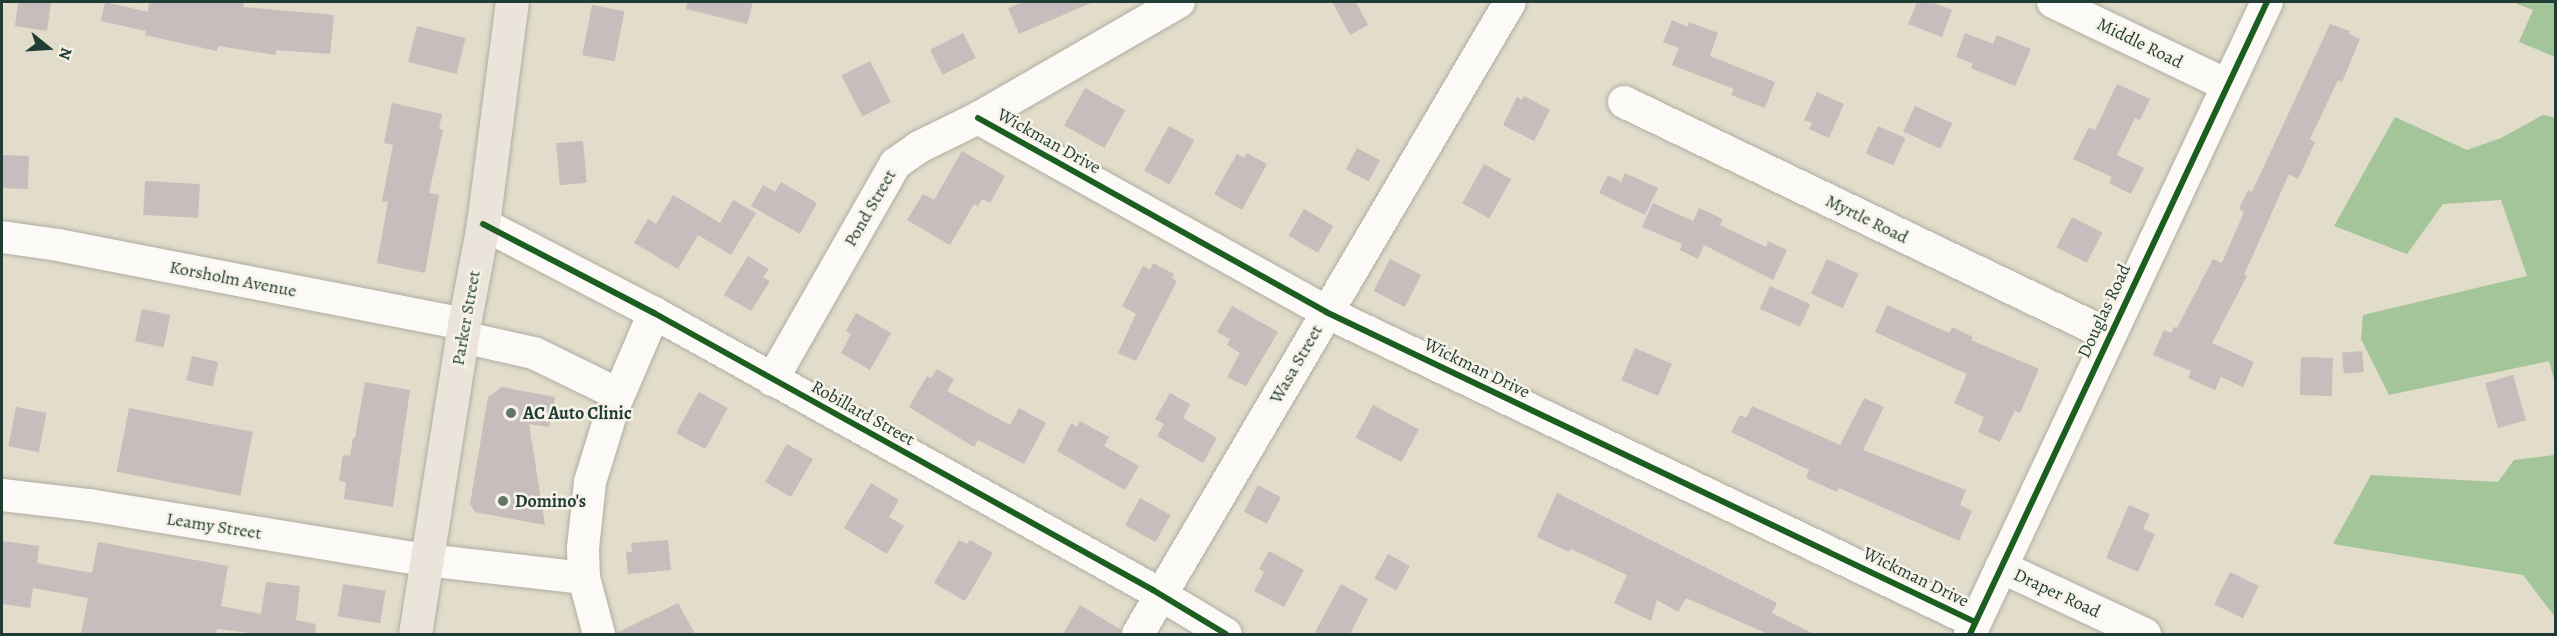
<!DOCTYPE html>
<style>
body{margin:0}
#map{position:relative;width:2557px;height:636px;overflow:hidden;background:#e2dccb;font-family:Alegreya,serif}
div>[style]{position:absolute}
[style*='--x']{left:calc(var(--x)*1px);top:calc(var(--y)*1px);width:calc(var(--w)*1px);rotate:calc(var(--a)*1deg)}
.forest>*{inset:0;background:#a4c49a}
.building>*{inset:0;background:#c6bdbc;transform-origin:0 0}
.roads{filter:drop-shadow(0 0 2px #afaea2) drop-shadow(0 0 2px #afaea2)}
.minor>*{height:32px;margin:-16px;padding:0 16px;transform-origin:16px;border-radius:16px;background:#fbfaf7}
.major>*{height:33px;margin:-16.5px;padding:0 16.5px;transform-origin:16.5px;border-radius:16.5px;background:#ebe4da}
.cycleway>*{height:6px;margin:-3px;padding:0 3px;transform-origin:3px;border-radius:3px;background:#1b5e20}
.dots>*{width:16px;height:16px;translate:-50% -50%;box-sizing:border-box;border:3px solid #f7f3e8;border-radius:50%}
span{translate:-50% -50%;white-space:nowrap;text-align:center;line-height:1.15;-webkit-text-stroke:5px #f7f3e8;paint-order:stroke}
.street-label{font-size:18px;color:#1f3d34}
.poi-label{font-size:18px;color:#1f3d34;font-weight:700}
.left{translate:0 -50%;text-align:left}
.frame{position:absolute;inset:0;border:3px solid #1f3d34;pointer-events:none}
.north{position:absolute;left:18px;top:18px;width:60px;height:60px;-webkit-text-stroke:4px #f7f3e8;paint-order:stroke;rotate:108deg;font-size:16px;font-weight:700;line-height:24px;text-align:center;color:#1f3d34}
.north::after{content:'';display:block;margin:auto;width:21px;height:27px;background:#1f3d34;clip-path:polygon(50% 0,100% 100%,50% 72%,0 100%)}
</style>
<div id="map">
<div class="forest">
<i style="clip-path:polygon(2513px 2px,2555px 2px,2555px 57px,2519px 42px,2533px 10px)"></i>
<i style="clip-path:polygon(2543px 115px,2556px 118px,2555px 383px,2549px 361px,2389px 395px,2361px 339px,2363px 315px,2527px 276px,2501px 200px,2443px 204px,2407px 254px,2334px 226px,2395px 117px,2467px 150px,2501px 138px)"></i>
<i style="clip-path:polygon(2555px 455px,2555px 617px,2523px 575px,2333px 544px,2371px 475px,2498px 482px,2514px 460px)"></i>
</div>
<div class="building">
<i style="clip-path:polygon(18px 2px,51px 2px,47px 31px,15px 26px)"></i>
<i style="clip-path:polygon(105px 2px,148px 12px,149px 2px,244px 2px,243px 7px,334px 15px,330px 54px,276px 50px,276px 55px,218px 46px,217px 51px,145px 35px,146px 31px,101px 21px)"></i>
<i style="clip-path:polygon(687px 2px,753px 2px,747px 24px,686px 9px)"></i>
<i style="clip-path:polygon(1023px 2px,1093px 2px,1019px 34px,1008px 8px)"></i>
<i style="clip-path:polygon(1332px 2px,1356px 2px,1368px 25px,1350px 35px)"></i>
<i style="clip-path:polygon(1917px 2px,1931px 2px,1952px 10px,1942px 37px,1908px 24px)"></i>
<i style="left:592px;top:5px;width:33px;height:51px;rotate:11deg"></i>
<i style="clip-path:polygon(1672px 20px,1688px 27px,1689px 22px,1718px 33px,1710px 56px,1775px 82px,1765px 108px,1731px 95px,1734px 89px,1672px 65px,1679px 48px,1663px 42px)"></i>
<i style="clip-path:polygon(2330px 24px,2350px 31px,2349px 34px,2360px 39px,2342px 82px,2338px 80px,2310px 139px,2315px 142px,2298px 179px,2289px 174px,2244px 275px,2247px 276px,2212px 343px,2254px 362px,2243px 387px,2221px 377px,2215px 390px,2188px 378px,2191px 371px,2153px 355px,2164px 330px,2171px 333px,2174px 327px,2177px 328px,2213px 259px,2222px 263px,2244px 212px,2239px 209px,2248px 190px,2252px 192px)"></i>
<i style="left:417px;top:26px;width:50px;height:37px;rotate:14deg"></i>
<i style="left:963px;top:33px;width:28px;height:37px;rotate:63deg"></i>
<i style="clip-path:polygon(1965px 33px,1993px 44px,1997px 35px,2031px 49px,2015px 86px,1971px 68px,1973px 64px,1956px 57px)"></i>
<i style="left:870px;top:61px;width:46px;height:32px;rotate:63deg"></i>
<i style="clip-path:polygon(2117px 84px,2150px 99px,2140px 120px,2135px 118px,2117px 155px,2144px 168px,2131px 194px,2109px 183px,2112px 177px,2073px 159px,2089px 127px,2095px 130px)"></i>
<i style="left:1085px;top:88px;width:46px;height:43px;rotate:29deg"></i>
<i style="clip-path:polygon(1817px 92px,1844px 104px,1829px 138px,1809px 129px,1812px 123px,1804px 120px)"></i>
<i style="clip-path:polygon(1524px 96px,1550px 110px,1534px 141px,1503px 125px,1517px 97px,1522px 100px)"></i>
<i style="clip-path:polygon(392px 103px,442px 114px,439px 129px,443px 130px,429px 193px,439px 195px,425px 273px,377px 263px,388px 202px,382px 201px,393px 145px,384px 143px)"></i>
<i style="left:1915px;top:106px;width:41px;height:28px;rotate:25deg"></i>
<i style="left:1169px;top:126px;width:29px;height:51px;rotate:29deg"></i>
<i style="left:1878px;top:126px;width:30px;height:30px;rotate:24deg"></i>
<i style="left:583px;top:141px;width:42px;height:27px;rotate:85deg"></i>
<i style="left:1357px;top:148px;width:26px;height:24px;rotate:28deg"></i>
<i style="clip-path:polygon(962px 151px,1005px 176px,990px 203px,982px 199px,978px 206px,974px 204px,950px 245px,907px 220px,923px 194px,934px 200px)"></i>
<i style="clip-path:polygon(1247px 153px,1267px 164px,1242px 210px,1214px 194px,1237px 154px,1244px 158px)"></i>
<i style="left:2px;top:155px;width:27px;height:33px;rotate:2deg"></i>
<i style="left:1484px;top:164px;width:31px;height:45px;rotate:29deg"></i>
<i style="clip-path:polygon(1625px 173px,1658px 188px,1645px 215px,1599px 193px,1608px 175px,1621px 182px)"></i>
<i style="left:145px;top:181px;width:55px;height:34px;rotate:3deg"></i>
<i style="clip-path:polygon(781px 182px,817px 203px,800px 234px,751px 206px,763px 185px,775px 192px)"></i>
<i style="clip-path:polygon(673px 195px,720px 223px,733px 200px,756px 213px,731px 255px,698px 235px,678px 269px,634px 243px,648px 219px,656px 224px)"></i>
<i style="clip-path:polygon(1653px 203px,1693px 221px,1699px 208px,1723px 219px,1720px 225px,1766px 247px,1768px 241px,1787px 250px,1773px 280px,1704px 245px,1698px 259px,1680px 250px,1682px 244px,1642px 227px)"></i>
<i style="left:1304px;top:209px;width:34px;height:31px;rotate:30deg"></i>
<i style="left:2072px;top:217px;width:34px;height:34px;rotate:27deg"></i>
<i style="clip-path:polygon(748px 256px,769px 269px,763px 277px,770px 281px,751px 311px,724px 295px)"></i>
<i style="left:1390px;top:259px;width:35px;height:36px;rotate:27deg"></i>
<i style="left:1827px;top:259px;width:35px;height:38px;rotate:25deg"></i>
<i style="clip-path:polygon(1153px 263px,1174px 274px,1172px 278px,1177px 281px,1136px 361px,1118px 353px,1136px 314px,1122px 306px,1143px 266px,1150px 270px)"></i>
<i style="left:1770px;top:286px;width:44px;height:25px;rotate:24deg"></i>
<i style="clip-path:polygon(1887px 305px,1949px 333px,1952px 327px,1973px 337px,1971px 340px,2039px 369px,2020px 413px,2015px 410px,2000px 442px,1978px 432px,1984px 417px,1954px 403px,1967px 374px,1875px 332px)"></i>
<i style="clip-path:polygon(1232px 306px,1278px 332px,1246px 386px,1227px 377px,1240px 353px,1227px 345px,1230px 339px,1217px 332px)"></i>
<i style="left:142px;top:309px;width:29px;height:33px;rotate:12deg"></i>
<i style="clip-path:polygon(856px 313px,891px 333px,870px 370px,841px 353px,851px 334px,846px 331px)"></i>
<i style="left:1635px;top:348px;width:40px;height:35px;rotate:23deg"></i>
<i style="left:2362px;top:351px;width:21px;height:20px;rotate:85deg"></i>
<i style="left:192px;top:356px;width:27px;height:25px;rotate:13deg"></i>
<i style="left:2301px;top:357px;width:32px;height:38px;rotate:2deg"></i>
<i style="clip-path:polygon(937px 369px,954px 379px,947px 391px,1010px 425px,1019px 408px,1046px 423px,1024px 464px,978px 440px,974px 447px,909px 407px,927px 376px,931px 378px)"></i>
<i style="left:2513px;top:375px;width:47px;height:29px;rotate:74deg"></i>
<i style="clip-path:polygon(365px 382px,410px 390px,393px 507px,344px 499px,346px 482px,339px 481px,343px 455px,350px 456px,353px 438px,355px 438px)"></i>
<i style="clip-path:polygon(502px 387px,555px 397px,549px 427px,529px 424px,545px 525px,475px 512px,470px 504px,488px 397px)"></i>
<i style="left:699px;top:392px;width:33px;height:47px;rotate:29deg"></i>
<i style="clip-path:polygon(1170px 393px,1190px 404px,1183px 418px,1217px 438px,1203px 463px,1157px 436px,1164px 424px,1155px 419px)"></i>
<i style="clip-path:polygon(1864px 398px,1884px 407px,1863px 450px,1966px 490px,1960px 505px,1972px 511px,1959px 541px,1839px 488px,1837px 492px,1806px 478px,1809px 470px,1731px 432px,1740px 415px,1746px 418px,1752px 406px,1840px 445px)"></i>
<i style="left:1373px;top:405px;width:52px;height:37px;rotate:28deg"></i>
<i style="left:16px;top:407px;width:31px;height:40px;rotate:11deg"></i>
<i style="left:129px;top:408px;width:126px;height:65px;rotate:11deg"></i>
<i style="clip-path:polygon(1080px 421px,1109px 437px,1104px 446px,1139px 466px,1125px 490px,1057px 451px,1071px 423px,1077px 427px)"></i>
<i style="left:787px;top:444px;width:30px;height:44px;rotate:30deg"></i>
<i style="clip-path:polygon(871px 483px,899px 500px,889px 517px,904px 526px,887px 554px,844px 528px)"></i>
<i style="left:1258px;top:485px;width:26px;height:30px;rotate:28deg"></i>
<i style="clip-path:polygon(1557px 493px,1777px 603px,1772px 613px,1814px 634px,1768px 634px,1686px 598px,1678px 612px,1657px 600px,1651px 621px,1614px 603px,1627px 575px,1571px 549px,1569px 552px,1537px 537px)"></i>
<i style="left:1140px;top:498px;width:35px;height:31px;rotate:29deg"></i>
<i style="clip-path:polygon(2129px 505px,2150px 514px,2143px 529px,2155px 534px,2138px 572px,2106px 558px)"></i>
<i style="clip-path:polygon(668px 540px,671px 570px,628px 574px,626px 552px,632px 552px,631px 543px)"></i>
<i style="clip-path:polygon(959px 540px,967px 544px,970px 540px,993px 553px,965px 601px,934px 583px)"></i>
<i style="clip-path:polygon(2px 541px,39px 546px,37px 563px,92px 573px,98px 542px,228px 566px,221px 606px,261px 614px,266px 582px,300px 586px,296px 620px,316px 624px,315px 634px,259px 634px,217px 629px,216px 634px,81px 634px,88px 598px,33px 588px,30px 608px,2px 604px)"></i>
<i style="clip-path:polygon(1269px 551px,1304px 570px,1284px 607px,1254px 591px,1264px 572px,1259px 569px)"></i>
<i style="left:1388px;top:554px;width:25px;height:28px;rotate:29deg"></i>
<i style="left:2230px;top:572px;width:32px;height:36px;rotate:26deg"></i>
<i style="left:343px;top:584px;width:43px;height:33px;rotate:9deg"></i>
<i style="clip-path:polygon(1341px 584px,1368px 599px,1350px 634px,1314px 634px)"></i>
<i style="clip-path:polygon(678px 603px,695px 634px,616px 634px,616px 633px)"></i>
<i style="clip-path:polygon(1080px 605px,1121px 630px,1120px 634px,1063px 634px)"></i>
</div>
<div class="roads">
<div class="minor">
<i style="--x:2053;--y:2;--w:193;--a:25.5"></i>
<i style="--x:1624;--y:102;--w:538;--a:25.66"></i>
<i style="--x:978;--y:118;--w:398;--a:29.1"></i>
<i style="--x:1326;--y:312;--w:719;--a:25.53"></i>
<i style="--x:483;--y:224;--w:193;--a:27.5"></i>
<i style="--x:654;--y:313;--w:571;--a:29.04"></i>
<i style="--x:1153;--y:590;--w:85;--a:31.1"></i>
<i style="--x:2;--y:237;--w:57;--a:8.1"></i>
<i style="--x:58;--y:245;--w:414;--a:11"></i>
<i style="--x:462;--y:337;--w:74;--a:12.5"></i>
<i style="--x:534;--y:353;--w:93;--a:26"></i>
<i style="--x:772;--y:380;--w:249;--a:-60.3"></i>
<i style="--x:895;--y:164;--w:29;--a:-35"></i>
<i style="--x:919;--y:147;--w:66;--a:-26.2"></i>
<i style="--x:978;--y:118;--w:232;--a:-30"></i>
<i style="--x:2;--y:495;--w:88;--a:6.6"></i>
<i style="--x:89;--y:505;--w:341;--a:9.3"></i>
<i style="--x:426;--y:560;--w:159;--a:6.5"></i>
<i style="--x:2001;--y:567;--w:159;--a:25"></i>
<i style="--x:599;--y:634;--w:58;--a:-105"></i>
<i style="--x:584;--y:578;--w:30;--a:-92"></i>
<i style="--x:583;--y:548;--w:66;--a:-83.9"></i>
<i style="--x:590;--y:482;--w:74;--a:-72.8"></i>
<i style="--x:612;--y:411;--w:107;--a:-66.8"></i>
<i style="--x:1138;--y:634;--w:733;--a:-59.52"></i>
<i style="--x:1970;--y:634;--w:698;--a:-64.83"></i>
</div>
<div class="major">
<i style="--x:415;--y:634;--w:314;--a:-81"></i>
<i style="--x:464;--y:324;--w:102;--a:-79.2"></i>
<i style="--x:483;--y:224;--w:224;--a:-82.6"></i>
</div>
</div>
<div class="cycleway">
<i style="--x:978;--y:118;--w:398;--a:29.1"></i>
<i style="--x:1326;--y:312;--w:719;--a:25.53"></i>
<i style="--x:483;--y:224;--w:193;--a:27.5"></i>
<i style="--x:654;--y:313;--w:571;--a:29.04"></i>
<i style="--x:1153;--y:590;--w:85;--a:31.1"></i>
<i style="--x:1970;--y:634;--w:698;--a:-64.83"></i>
</div>
<div class="dots">
<i style="left:511px;top:413px;background:#637569"></i>
<i style="left:503px;top:501px;background:#637569"></i>
</div>
<div class="street-label">
<span style="left:2140px;top:43px;rotate:26deg">Middle Road</span>
<span style="left:1049px;top:141px;rotate:29deg">Wickman Drive</span>
<span style="left:870px;top:208px;rotate:-60deg">Pond Street</span>
<span style="left:1867px;top:219px;rotate:26deg">Myrtle Road</span>
<span style="left:233px;top:279px;rotate:11deg">Korsholm Avenue</span>
<span style="left:2104px;top:311px;rotate:-65deg">Douglas Road</span>
<span style="left:466px;top:318px;rotate:-80deg">Parker Street</span>
<span style="left:1296px;top:364px;rotate:-60deg">Wasa Street</span>
<span style="left:1477px;top:368px;rotate:26deg">Wickman Drive</span>
<span style="left:863px;top:413px;rotate:29deg">Robillard Street</span>
<span style="left:214px;top:526px;rotate:9deg">Leamy Street</span>
<span style="left:1916px;top:577px;rotate:26deg">Wickman Drive</span>
<span style="left:2057px;top:593px;rotate:25deg">Draper Road</span>
</div>
<div class="poi-label">
<span class="left" style="left:523px;top:413px">AC Auto Clinic</span>
<span class="left" style="left:515px;top:501px">Domino's</span>
</div>
<div class="frame"></div>
<div class="north">N</div>
</div>
